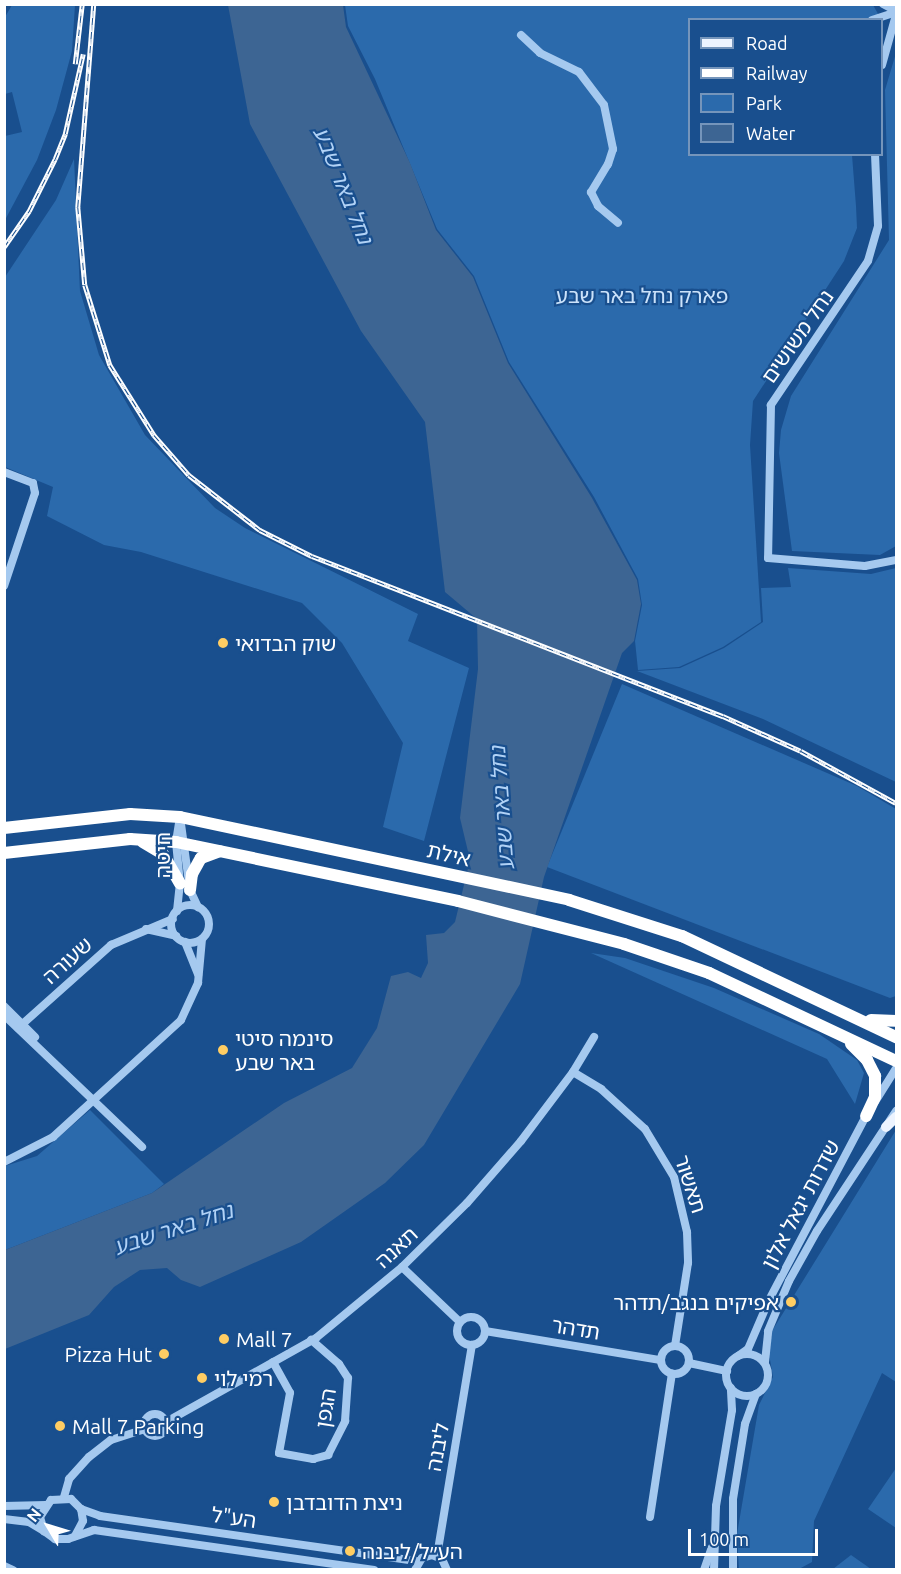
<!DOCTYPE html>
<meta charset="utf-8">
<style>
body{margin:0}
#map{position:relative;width:901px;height:1574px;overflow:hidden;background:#194f8e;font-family:Ubuntu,"Noto Sans Hebrew",sans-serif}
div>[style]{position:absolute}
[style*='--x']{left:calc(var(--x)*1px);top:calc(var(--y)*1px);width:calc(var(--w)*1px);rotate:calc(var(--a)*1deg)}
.green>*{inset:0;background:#2b6aac}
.water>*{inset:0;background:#3d6593}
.minor>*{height:8px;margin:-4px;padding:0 4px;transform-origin:4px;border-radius:4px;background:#a5c9ef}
.minor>.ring{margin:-4px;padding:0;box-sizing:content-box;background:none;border:8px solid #a5c9ef;border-radius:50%}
.major>*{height:10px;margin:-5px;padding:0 5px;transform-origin:5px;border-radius:5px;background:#edf4ff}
.highway>*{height:12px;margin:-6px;padding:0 6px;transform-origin:6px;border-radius:6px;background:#fff}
.rail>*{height:4.5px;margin-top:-2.25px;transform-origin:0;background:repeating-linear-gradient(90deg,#194f8e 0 7px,#fff 0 14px);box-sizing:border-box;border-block:2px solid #fff}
.dots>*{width:16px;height:16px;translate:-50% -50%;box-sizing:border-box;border:3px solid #194f8e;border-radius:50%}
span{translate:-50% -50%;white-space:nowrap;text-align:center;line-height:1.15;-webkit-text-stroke:4.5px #194f8e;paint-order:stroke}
.park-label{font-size:21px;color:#cbe2fa}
.street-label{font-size:21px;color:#fff}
.poi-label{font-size:21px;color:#fff}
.left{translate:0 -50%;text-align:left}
.right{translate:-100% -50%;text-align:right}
.water-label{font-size:22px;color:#b1d2f6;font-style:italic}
.frame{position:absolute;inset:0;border:6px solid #fff;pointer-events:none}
.legend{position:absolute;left:688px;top:18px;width:195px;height:138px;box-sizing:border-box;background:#194f8e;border:2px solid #7595bb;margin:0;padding:8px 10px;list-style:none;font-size:18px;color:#fff}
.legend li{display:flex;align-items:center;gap:12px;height:30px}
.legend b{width:30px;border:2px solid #7595bb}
.north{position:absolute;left:18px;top:1496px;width:60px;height:60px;-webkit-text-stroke:4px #194f8e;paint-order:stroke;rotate:308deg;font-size:16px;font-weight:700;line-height:24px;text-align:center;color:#fff}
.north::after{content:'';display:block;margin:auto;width:21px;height:27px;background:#fff;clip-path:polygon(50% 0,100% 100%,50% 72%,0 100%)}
.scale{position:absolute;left:688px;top:1529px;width:130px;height:27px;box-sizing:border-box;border:3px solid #fff;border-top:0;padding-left:8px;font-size:18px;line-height:21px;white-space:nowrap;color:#fff;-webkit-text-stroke:4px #194f8e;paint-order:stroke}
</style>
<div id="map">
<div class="green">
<i style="clip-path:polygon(12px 5px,75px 5px,72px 51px,56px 110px,37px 160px,5px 220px,5px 136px,22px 132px,12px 92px,5px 94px,5px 17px)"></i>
<i style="clip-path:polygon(345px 5px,873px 5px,881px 19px,690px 20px,690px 154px,852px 155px,856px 206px,857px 228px,844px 261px,753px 401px,750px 445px,761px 622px,723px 647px,679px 667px,638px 670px,635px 641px,642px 605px,638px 579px,594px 497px,509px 362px,474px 276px,437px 229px,375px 79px,348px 26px)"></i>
<i style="clip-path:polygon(896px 53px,896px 546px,880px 555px,792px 551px,779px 453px,781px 430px,791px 396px,889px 240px,885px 90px)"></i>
<i style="clip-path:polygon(74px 159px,80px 291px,99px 355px,145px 435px,215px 508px,245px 528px,418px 614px,408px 641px,469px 668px,424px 841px,383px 827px,403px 743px,342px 643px,302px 603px,141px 552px,104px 545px,47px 516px,53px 487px,5px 467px,5px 277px,56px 200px)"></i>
<i style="clip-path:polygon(896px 568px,896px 782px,763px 719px,637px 671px,680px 668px,724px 648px,763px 622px,761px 588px,791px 587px,788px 568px,871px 574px)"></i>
<i style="clip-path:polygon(622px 684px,857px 786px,896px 809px,896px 996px,890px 998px,547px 867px)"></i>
<i style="clip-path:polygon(591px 953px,625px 958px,714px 988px,819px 1034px,857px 1060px,864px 1073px,855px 1104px,827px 1059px)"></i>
<i style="clip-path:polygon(90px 1110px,164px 1184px,152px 1193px,5px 1250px,5px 1166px,37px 1156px)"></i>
<i style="clip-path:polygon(896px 1130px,896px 1382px,882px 1373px,814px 1521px,812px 1562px,799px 1569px,739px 1570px,737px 1534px,759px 1405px,773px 1377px,769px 1354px,772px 1331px)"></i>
<i style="clip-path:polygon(896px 1468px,896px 1528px,868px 1509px)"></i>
<i style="clip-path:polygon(851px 1555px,871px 1569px,833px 1569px)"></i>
</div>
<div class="water">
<i style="clip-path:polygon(228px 5px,343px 5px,346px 27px,410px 163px,436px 230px,473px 277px,508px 363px,592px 498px,637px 580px,641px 604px,634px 641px,622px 653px,544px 877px,520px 984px,424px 1145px,385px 1183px,301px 1242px,200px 1287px,181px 1280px,167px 1268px,140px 1270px,114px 1287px,89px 1315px,5px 1349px,5px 1250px,152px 1193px,284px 1103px,352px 1068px,377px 1028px,391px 976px,408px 972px,421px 978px,428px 963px,426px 935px,444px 933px,455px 922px,470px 860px,460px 818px,478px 669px,477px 619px,445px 592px,425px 422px,361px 331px,250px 124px)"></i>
</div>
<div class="minor">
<i style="--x:883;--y:4;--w:15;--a:28"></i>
<i style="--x:872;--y:20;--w:25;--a:-18"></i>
<i style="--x:521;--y:35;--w:26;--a:43"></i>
<i style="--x:540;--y:53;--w:43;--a:26"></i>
<i style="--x:579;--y:72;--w:41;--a:52.9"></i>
<i style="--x:604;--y:105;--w:45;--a:78.4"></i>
<i style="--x:613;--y:149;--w:16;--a:108"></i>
<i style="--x:608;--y:164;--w:33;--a:121"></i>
<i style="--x:591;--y:192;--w:16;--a:63"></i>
<i style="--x:598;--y:206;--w:26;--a:40"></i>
<i style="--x:882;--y:65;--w:52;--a:-74.4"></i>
<i style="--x:875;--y:154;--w:72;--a:87.6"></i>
<i style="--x:878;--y:226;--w:36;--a:106"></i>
<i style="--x:868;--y:261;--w:174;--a:124"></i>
<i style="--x:771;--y:405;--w:153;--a:91.1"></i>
<i style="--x:768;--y:558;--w:97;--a:4.7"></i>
<i style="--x:865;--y:566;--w:32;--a:-11"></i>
<i style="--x:4;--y:472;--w:31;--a:21"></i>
<i style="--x:33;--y:483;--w:10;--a:79"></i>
<i style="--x:35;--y:493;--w:98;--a:108.4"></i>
<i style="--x:181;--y:824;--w:67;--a:82.2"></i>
<i style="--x:190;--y:890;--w:19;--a:65"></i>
<i class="ring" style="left:171px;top:905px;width:30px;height:30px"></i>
<i style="--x:177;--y:911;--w:27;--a:-84"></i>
<i style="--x:180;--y:884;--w:42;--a:-95.4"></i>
<i style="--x:176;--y:842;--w:25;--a:-81"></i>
<i style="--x:146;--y:929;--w:31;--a:13"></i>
<i style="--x:185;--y:942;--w:35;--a:68"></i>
<i style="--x:4;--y:1006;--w:44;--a:45"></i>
<i style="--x:4;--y:1015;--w:191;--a:43.7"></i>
<i style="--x:18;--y:1028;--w:125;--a:-41.7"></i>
<i style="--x:111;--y:945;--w:67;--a:-22.8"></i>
<i style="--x:573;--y:1072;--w:33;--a:31"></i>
<i style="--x:601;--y:1089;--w:59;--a:42.3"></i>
<i style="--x:645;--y:1129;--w:56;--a:58.9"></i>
<i style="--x:674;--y:1177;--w:57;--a:76.7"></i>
<i style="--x:687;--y:1232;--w:31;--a:88"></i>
<i style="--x:688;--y:1263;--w:84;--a:98.9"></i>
<i style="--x:875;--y:1102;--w:39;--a:-58"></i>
<i style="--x:4;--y:1162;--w:55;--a:-27"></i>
<i style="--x:53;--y:1137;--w:173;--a:-42.4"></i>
<i style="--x:181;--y:1020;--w:41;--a:-65.3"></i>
<i style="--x:198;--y:983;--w:44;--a:-84.8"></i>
<i style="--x:402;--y:1267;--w:80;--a:43.5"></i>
<i class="ring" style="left:457px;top:1317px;width:20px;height:20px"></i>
<i style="--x:485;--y:1331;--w:178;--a:9.4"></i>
<i class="ring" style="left:661px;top:1346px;width:20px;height:20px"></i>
<i class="ring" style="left:726px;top:1354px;width:34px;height:34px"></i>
<i style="--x:738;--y:1356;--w:12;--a:-35"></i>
<i style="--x:748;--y:1349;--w:53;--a:-66.8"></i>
<i style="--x:769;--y:1300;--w:212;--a:-62.2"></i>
<i style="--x:273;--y:1362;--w:35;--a:61"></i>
<i style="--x:290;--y:1393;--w:61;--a:100.4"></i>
<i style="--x:279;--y:1453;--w:35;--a:10"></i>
<i style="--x:313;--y:1459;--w:16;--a:-15"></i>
<i style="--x:328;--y:1455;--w:38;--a:-63"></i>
<i style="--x:345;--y:1421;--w:43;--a:-86"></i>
<i style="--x:348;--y:1378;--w:17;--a:-123"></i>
<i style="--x:339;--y:1364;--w:37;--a:-139"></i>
<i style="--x:765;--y:1362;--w:31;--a:-84"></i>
<i style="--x:768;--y:1331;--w:54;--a:-67.2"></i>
<i style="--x:789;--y:1281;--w:57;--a:-60.8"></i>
<i style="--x:817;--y:1231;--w:144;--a:-56.6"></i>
<i style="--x:689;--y:1363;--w:39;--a:12"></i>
<i class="ring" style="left:144px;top:1414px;width:14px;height:14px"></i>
<i style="--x:166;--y:1422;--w:172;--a:-29.2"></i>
<i style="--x:316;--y:1338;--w:112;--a:-39.5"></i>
<i style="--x:402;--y:1267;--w:91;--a:-44.6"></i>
<i style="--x:467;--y:1203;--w:82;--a:-48.9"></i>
<i style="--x:521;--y:1141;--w:86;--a:-53"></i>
<i style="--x:573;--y:1072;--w:41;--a:-59"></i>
<i style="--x:64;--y:1497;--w:19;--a:-74"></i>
<i style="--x:69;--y:1479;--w:30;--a:-48"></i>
<i style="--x:89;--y:1457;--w:28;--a:-38"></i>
<i style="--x:111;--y:1440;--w:35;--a:-18"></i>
<i style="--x:4;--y:1506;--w:42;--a:-1.4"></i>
<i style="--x:81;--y:1509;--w:20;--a:20"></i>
<i style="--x:100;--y:1516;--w:321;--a:8.1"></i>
<i style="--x:650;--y:1517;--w:145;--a:-81.3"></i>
<i style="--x:4;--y:1519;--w:25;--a:7"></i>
<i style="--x:29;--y:1522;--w:17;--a:31"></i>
<i style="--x:75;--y:1536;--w:17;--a:-62"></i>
<i style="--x:83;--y:1521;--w:12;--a:-99"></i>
<i style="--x:81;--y:1509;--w:14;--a:-135"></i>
<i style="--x:71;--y:1499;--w:20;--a:177"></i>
<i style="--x:51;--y:1500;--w:20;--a:123"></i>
<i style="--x:40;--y:1517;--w:15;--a:74"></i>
<i style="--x:44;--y:1531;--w:14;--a:36"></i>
<i style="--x:55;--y:1539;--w:13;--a:0"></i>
<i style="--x:68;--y:1539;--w:28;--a:-19"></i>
<i style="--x:94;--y:1530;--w:283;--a:8.1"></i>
<i style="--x:437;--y:1556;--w:214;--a:-80.6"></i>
<i style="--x:4;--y:1566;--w:10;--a:24"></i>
<i style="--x:415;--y:1570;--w:14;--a:-60"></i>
<i style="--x:422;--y:1558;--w:10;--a:-17"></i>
<i style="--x:432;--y:1555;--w:11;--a:22"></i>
<i style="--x:442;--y:1559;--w:12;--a:66"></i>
<i style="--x:704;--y:1570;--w:24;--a:-71"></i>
<i style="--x:714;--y:1570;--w:64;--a:-88.2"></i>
<i style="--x:716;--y:1506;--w:97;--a:-80.5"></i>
<i style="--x:732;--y:1410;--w:22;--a:-93"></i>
<i style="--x:733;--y:1570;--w:71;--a:-90"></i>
<i style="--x:733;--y:1499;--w:76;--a:-80.9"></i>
<i style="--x:745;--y:1424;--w:32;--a:-70"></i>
</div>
<div class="major">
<i style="--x:886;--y:1127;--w:14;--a:-45"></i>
</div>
<div class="highway">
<i style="--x:4;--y:828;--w:127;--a:-6.3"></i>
<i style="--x:130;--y:814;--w:50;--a:3.4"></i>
<i style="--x:180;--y:817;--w:398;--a:12"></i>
<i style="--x:569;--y:900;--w:119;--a:17.7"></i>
<i style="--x:682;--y:936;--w:237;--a:25.3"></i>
<i style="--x:143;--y:842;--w:23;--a:31"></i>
<i style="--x:163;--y:854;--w:34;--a:60"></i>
<i style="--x:4;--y:853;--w:127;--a:-6.3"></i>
<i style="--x:130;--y:839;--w:46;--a:3.7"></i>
<i style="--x:176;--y:842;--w:288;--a:11.8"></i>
<i style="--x:458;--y:901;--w:171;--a:14.5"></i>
<i style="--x:624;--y:944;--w:90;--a:18.8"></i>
<i style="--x:709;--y:973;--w:207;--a:25.2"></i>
<i style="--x:190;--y:890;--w:16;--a:-83"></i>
<i style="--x:192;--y:874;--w:18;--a:-61"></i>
<i style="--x:201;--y:858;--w:20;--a:-20"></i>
<i style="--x:871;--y:1020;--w:25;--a:2"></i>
<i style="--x:851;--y:1044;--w:23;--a:45"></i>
<i style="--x:867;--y:1060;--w:18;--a:63"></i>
<i style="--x:875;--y:1076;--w:21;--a:90"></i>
<i style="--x:875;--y:1097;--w:21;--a:115"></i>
</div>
<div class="rail">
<i style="--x:94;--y:4;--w:204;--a:94.5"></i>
<i style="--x:78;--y:207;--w:78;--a:84.9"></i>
<i style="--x:85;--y:285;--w:84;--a:72.6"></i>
<i style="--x:110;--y:365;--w:83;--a:57.8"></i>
<i style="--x:154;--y:435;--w:53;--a:48.8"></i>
<i style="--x:189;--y:475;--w:90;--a:37.8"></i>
<i style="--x:260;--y:530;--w:58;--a:26.6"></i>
<i style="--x:312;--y:556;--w:441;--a:21.3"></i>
<i style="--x:723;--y:716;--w:85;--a:24.2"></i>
<i style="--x:801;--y:751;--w:108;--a:28.7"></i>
<i style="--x:75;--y:64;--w:60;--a:-83.3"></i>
<i style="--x:4;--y:247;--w:44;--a:-55.2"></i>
<i style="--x:29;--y:211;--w:58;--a:-63.4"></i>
<i style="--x:55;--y:159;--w:27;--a:-68"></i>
<i style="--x:65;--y:134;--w:82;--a:-77.3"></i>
</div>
<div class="dots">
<i style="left:223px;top:643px;background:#ffcd63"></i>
<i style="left:223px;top:1050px;background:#ffcd63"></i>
<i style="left:791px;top:1302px;background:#ffcd63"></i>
<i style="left:224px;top:1339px;background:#ffcd63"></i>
<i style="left:164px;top:1354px;background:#ffcd63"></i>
<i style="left:202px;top:1378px;background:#ffcd63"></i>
<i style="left:60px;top:1426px;background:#ffcd63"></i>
<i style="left:274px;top:1502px;background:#ffcd63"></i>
<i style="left:350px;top:1551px;background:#ffcd63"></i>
</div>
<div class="park-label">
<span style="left:642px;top:295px">פארק נחל באר שבע</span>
</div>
<div class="street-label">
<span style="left:797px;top:336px;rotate:-55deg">נחל משושים</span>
<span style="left:449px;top:854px;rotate:13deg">אילת</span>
<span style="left:162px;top:855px;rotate:-90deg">חיטה</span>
<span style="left:67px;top:960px;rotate:-42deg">שעורה</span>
<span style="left:691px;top:1184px;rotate:72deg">תאשור</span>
<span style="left:800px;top:1204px;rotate:-62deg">שדרות יגאל אלון</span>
<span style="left:396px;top:1247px;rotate:-43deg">תאנה</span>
<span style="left:576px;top:1328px;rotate:9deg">תדהר</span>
<span style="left:325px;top:1408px;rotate:-81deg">הגפן</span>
<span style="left:437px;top:1447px;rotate:-80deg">ליבנה</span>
<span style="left:234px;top:1517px;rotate:8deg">הע"ל</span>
</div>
<div class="poi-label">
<span class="left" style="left:235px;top:643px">שוק הבדואי</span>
<span class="left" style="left:235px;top:1050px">סינמה סיטי<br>באר שבע</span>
<span class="right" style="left:779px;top:1302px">אפיקים בנגב/תדהר</span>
<span class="left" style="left:236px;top:1339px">Mall 7</span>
<span class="right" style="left:152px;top:1354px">Pizza Hut</span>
<span class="left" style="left:214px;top:1378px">רמי לוי</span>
<span class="left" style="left:72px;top:1426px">Mall 7 Parking</span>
<span class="left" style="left:286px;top:1502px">ניצת הדובדבן</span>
<span class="left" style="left:362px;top:1551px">הע״ל/ליבנה</span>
</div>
<div class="water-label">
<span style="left:344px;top:185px;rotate:68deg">נחל באר שבע</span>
<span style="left:501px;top:808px;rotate:-94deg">נחל באר שבע</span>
<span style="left:173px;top:1228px;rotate:-18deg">נחל באר שבע</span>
</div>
<div class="frame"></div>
<ul class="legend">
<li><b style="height:8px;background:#edf4ff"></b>Road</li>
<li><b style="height:8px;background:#fff"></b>Railway</li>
<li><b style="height:16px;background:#2b6aac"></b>Park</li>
<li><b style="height:16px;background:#3d6593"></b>Water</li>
</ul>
<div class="north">N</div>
<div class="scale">100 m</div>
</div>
